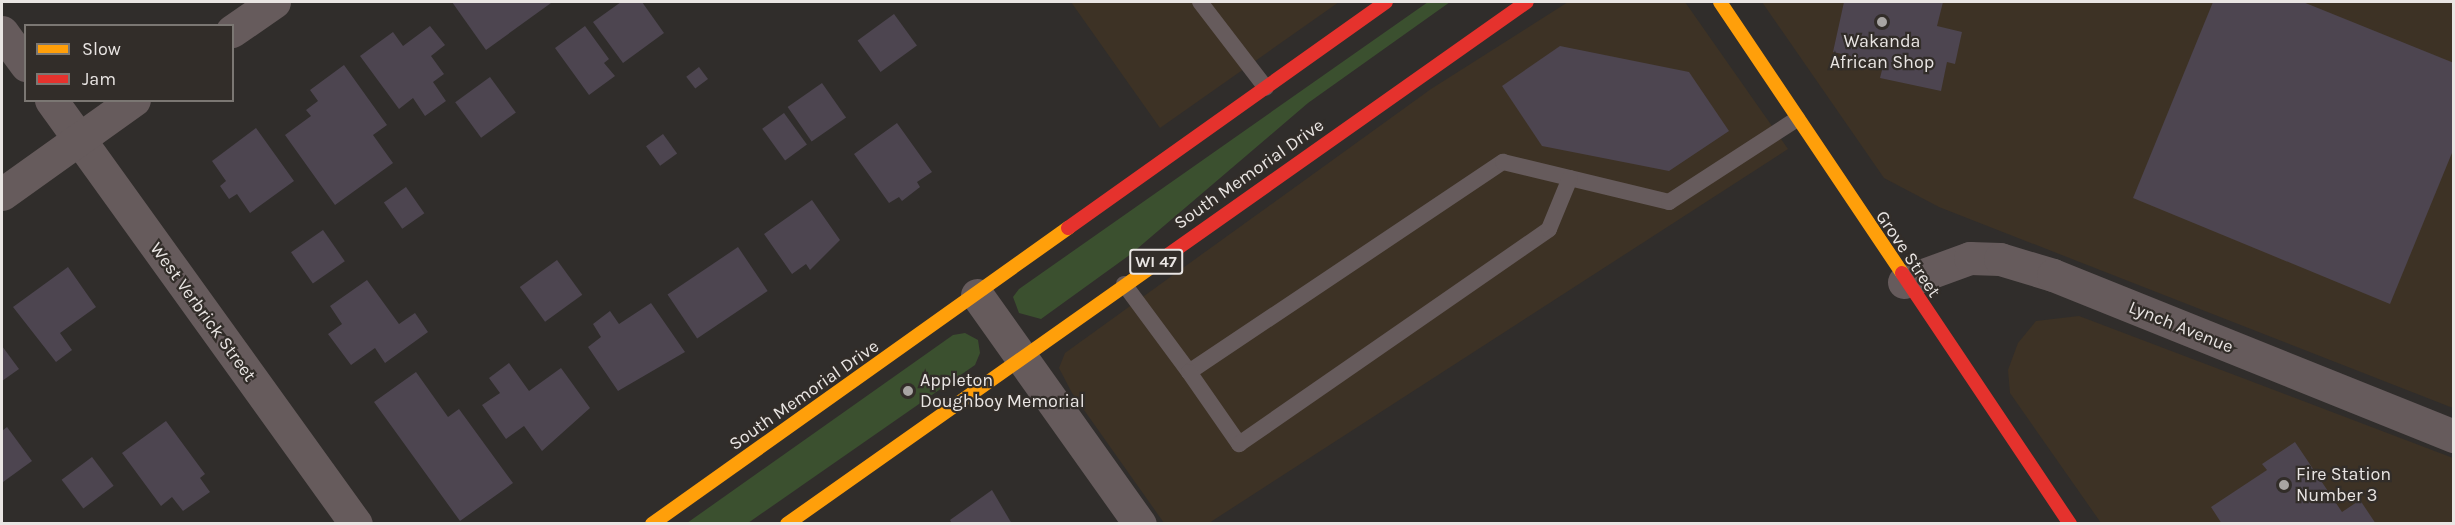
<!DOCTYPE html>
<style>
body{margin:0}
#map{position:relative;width:2455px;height:525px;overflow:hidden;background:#302d2b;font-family:Karla,sans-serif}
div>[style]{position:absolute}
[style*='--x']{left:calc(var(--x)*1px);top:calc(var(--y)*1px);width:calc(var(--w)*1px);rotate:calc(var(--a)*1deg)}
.commercial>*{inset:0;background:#3d3225}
.green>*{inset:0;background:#3b502f}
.building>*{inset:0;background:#4d4550;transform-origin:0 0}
.lane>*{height:16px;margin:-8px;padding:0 8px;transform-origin:8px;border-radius:8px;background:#665b5c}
.street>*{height:33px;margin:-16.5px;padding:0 16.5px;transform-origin:16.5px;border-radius:16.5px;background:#665b5c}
.slow>*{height:14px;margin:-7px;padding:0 7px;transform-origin:7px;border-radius:7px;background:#ff9f0a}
.jam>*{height:14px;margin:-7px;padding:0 7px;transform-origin:7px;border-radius:7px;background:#e5322d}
.dots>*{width:16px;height:16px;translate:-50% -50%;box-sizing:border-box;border:3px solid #322d29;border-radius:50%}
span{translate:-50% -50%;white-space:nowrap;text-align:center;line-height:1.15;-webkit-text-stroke:4.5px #322d29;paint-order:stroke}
.shield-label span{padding:2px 4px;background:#322d29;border:2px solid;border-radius:4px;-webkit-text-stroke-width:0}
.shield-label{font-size:16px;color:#e9e5e3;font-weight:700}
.poi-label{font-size:18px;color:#e9e5e3}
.left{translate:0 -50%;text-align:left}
.street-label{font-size:18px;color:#e9e5e3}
.frame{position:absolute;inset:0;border:3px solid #e9e5e3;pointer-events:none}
.legend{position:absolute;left:24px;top:24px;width:210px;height:78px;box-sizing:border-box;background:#322d29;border:2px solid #7b7773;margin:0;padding:8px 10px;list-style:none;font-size:18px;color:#e9e5e3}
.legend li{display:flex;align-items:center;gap:12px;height:30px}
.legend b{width:30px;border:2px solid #7b7773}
</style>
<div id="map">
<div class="commercial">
<i style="clip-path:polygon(1071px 2px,1339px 2px,1160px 128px)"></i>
<i style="clip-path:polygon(1568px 2px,1685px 2px,1788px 149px,1209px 523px,1164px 523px,1072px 393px,1059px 368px,1065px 353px,1431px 89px)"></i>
<i style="clip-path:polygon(1762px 2px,2453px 2px,2453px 408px,1939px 207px,1884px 178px)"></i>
<i style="clip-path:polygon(2079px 316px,2453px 458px,2453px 523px,2101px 523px,2010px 393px,2008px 370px,2018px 343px,2036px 321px)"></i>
</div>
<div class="green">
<i style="clip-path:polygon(1428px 2px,1450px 2px,1308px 103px,1131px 254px,1041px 319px,1019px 313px,1013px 297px,1019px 289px)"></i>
<i style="clip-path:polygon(965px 333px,978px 340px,980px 353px,975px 365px,748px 523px,687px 523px,953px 335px)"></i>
</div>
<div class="building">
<i style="clip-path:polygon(452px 2px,550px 2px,551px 3px,486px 50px)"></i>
<i style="clip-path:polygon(621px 2px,642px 2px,664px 33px,623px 63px,593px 22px)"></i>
<i style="clip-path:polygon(1844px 2px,1943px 2px,1937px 26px,1962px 32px,1955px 64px,1947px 62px,1941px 91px,1880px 78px,1882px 70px,1850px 63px,1851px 56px,1833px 52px)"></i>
<i style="clip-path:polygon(2213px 2px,2303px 2px,2454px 63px,2454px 148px,2390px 304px,2133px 198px)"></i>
<i style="left:894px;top:14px;width:39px;height:45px;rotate:54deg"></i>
<i style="clip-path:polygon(430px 26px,445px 45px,431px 56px,444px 74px,433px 82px,446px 101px,425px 116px,413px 98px,399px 109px,360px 56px,393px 32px,403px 46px)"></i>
<i style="clip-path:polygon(585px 26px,609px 59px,604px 63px,615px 76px,589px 95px,555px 48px)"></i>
<i style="clip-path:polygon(1560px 46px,1689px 72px,1729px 131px,1669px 171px,1542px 146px,1502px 86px)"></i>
<i style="clip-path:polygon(344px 65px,387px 125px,373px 135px,393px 163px,335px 205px,285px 135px,311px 116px,306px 110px,318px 101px,310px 90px)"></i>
<i style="left:699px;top:67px;width:15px;height:16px;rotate:53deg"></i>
<i style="left:490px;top:77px;width:44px;height:43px;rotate:54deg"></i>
<i style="left:822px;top:83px;width:42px;height:42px;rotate:55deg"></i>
<i style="left:784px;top:113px;width:39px;height:27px;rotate:54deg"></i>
<i style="clip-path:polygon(897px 123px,932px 172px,917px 182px,920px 187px,902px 201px,899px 197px,889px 203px,854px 154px)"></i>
<i style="clip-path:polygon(256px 128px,294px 181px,250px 213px,237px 194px,229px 199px,220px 186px,226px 181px,212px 161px)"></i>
<i style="left:663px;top:134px;width:24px;height:21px;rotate:54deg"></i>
<i style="left:406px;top:187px;width:32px;height:27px;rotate:55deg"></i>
<i style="clip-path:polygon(812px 200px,840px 240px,810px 270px,806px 264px,792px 274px,764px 234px)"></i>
<i style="left:323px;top:230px;width:38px;height:39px;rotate:55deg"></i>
<i style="left:738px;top:247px;width:53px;height:85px;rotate:56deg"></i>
<i style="left:557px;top:260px;width:43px;height:46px;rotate:54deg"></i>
<i style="clip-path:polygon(68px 267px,96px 307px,60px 333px,72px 350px,56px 362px,13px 307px)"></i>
<i style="clip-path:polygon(367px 280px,399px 324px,415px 313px,428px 332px,385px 363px,375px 348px,351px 365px,328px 334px,342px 324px,330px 306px)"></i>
<i style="clip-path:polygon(651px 303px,685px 352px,618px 391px,588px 347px,601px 337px,593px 324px,610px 311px,619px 324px)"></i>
<i style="clip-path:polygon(2px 346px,19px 369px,2px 381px)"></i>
<i style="clip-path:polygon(509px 363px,529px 391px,561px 368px,590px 408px,542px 451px,524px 426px,506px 439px,482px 405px,500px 393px,489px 378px)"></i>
<i style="clip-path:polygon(416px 372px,448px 417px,459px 409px,513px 483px,460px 521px,374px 402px)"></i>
<i style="clip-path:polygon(166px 421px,205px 474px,200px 478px,210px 492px,183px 511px,172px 497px,161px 506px,122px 453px)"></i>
<i style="clip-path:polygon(7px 427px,32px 461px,3px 482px,2px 431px)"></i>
<i style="clip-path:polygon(2295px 442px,2342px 512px,2360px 500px,2376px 524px,2222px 524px,2211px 507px,2267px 470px,2262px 464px)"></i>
<i style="left:92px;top:457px;width:36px;height:38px;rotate:53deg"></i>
<i style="clip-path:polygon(992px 490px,1012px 524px,952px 524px,950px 520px)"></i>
</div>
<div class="lane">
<i style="--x:1200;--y:2;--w:108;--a:52.5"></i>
<i style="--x:1124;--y:284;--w:109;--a:53.5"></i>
<i style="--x:1189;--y:372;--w:378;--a:-33.8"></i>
<i style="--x:1503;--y:162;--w:171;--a:13.5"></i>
<i style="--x:1669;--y:202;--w:153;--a:-33"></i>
<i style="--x:1189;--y:372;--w:88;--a:55.2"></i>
<i style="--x:1239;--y:444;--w:377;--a:-34.7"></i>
<i style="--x:1549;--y:229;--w:55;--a:-67.6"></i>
</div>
<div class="street">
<i style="--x:232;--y:31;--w:51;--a:-34.6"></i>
<i style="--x:2;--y:32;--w:41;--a:54"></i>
<i style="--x:51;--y:100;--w:522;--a:54.27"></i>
<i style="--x:2;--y:194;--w:162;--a:-35.5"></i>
<i style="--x:1904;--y:282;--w:70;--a:-20"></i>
<i style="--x:1970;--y:258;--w:30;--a:2"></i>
<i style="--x:2000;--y:259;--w:55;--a:16.8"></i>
<i style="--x:2053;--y:275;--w:432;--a:21.9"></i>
<i style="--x:977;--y:295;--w:281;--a:54.6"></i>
</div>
<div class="slow">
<i style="--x:1720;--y:2;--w:326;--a:56.1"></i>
<i style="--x:652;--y:524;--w:511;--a:-35.43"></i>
<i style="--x:787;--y:524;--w:466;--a:-35.2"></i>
</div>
<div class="jam">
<i style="--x:1068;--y:228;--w:390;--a:-35.4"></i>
<i style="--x:1168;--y:255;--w:439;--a:-35.2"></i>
<i style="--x:1902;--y:273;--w:302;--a:56.2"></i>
</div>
<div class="dots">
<i style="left:1882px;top:22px;background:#a8a5a3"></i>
<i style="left:908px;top:391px;background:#a8a5a3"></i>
<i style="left:2284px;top:485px;background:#a8a5a3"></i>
</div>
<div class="shield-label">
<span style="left:1156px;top:262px">WI 47</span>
</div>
<div class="poi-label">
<span style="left:1882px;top:52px">Wakanda<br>African Shop</span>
<span class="left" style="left:920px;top:391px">Appleton<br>Doughboy Memorial</span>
<span class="left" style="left:2296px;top:485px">Fire Station<br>Number 3</span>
</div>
<div class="street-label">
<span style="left:1249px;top:174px;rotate:-35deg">South Memorial Drive</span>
<span style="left:1908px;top:254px;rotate:56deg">Grove Street</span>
<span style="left:203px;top:312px;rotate:54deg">West Verbrick Street</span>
<span style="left:2181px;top:327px;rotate:22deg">Lynch Avenue</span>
<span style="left:804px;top:395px;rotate:-35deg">South Memorial Drive</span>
</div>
<div class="frame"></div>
<ul class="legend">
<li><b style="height:8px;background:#ff9f0a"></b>Slow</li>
<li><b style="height:8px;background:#e5322d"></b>Jam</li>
</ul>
</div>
